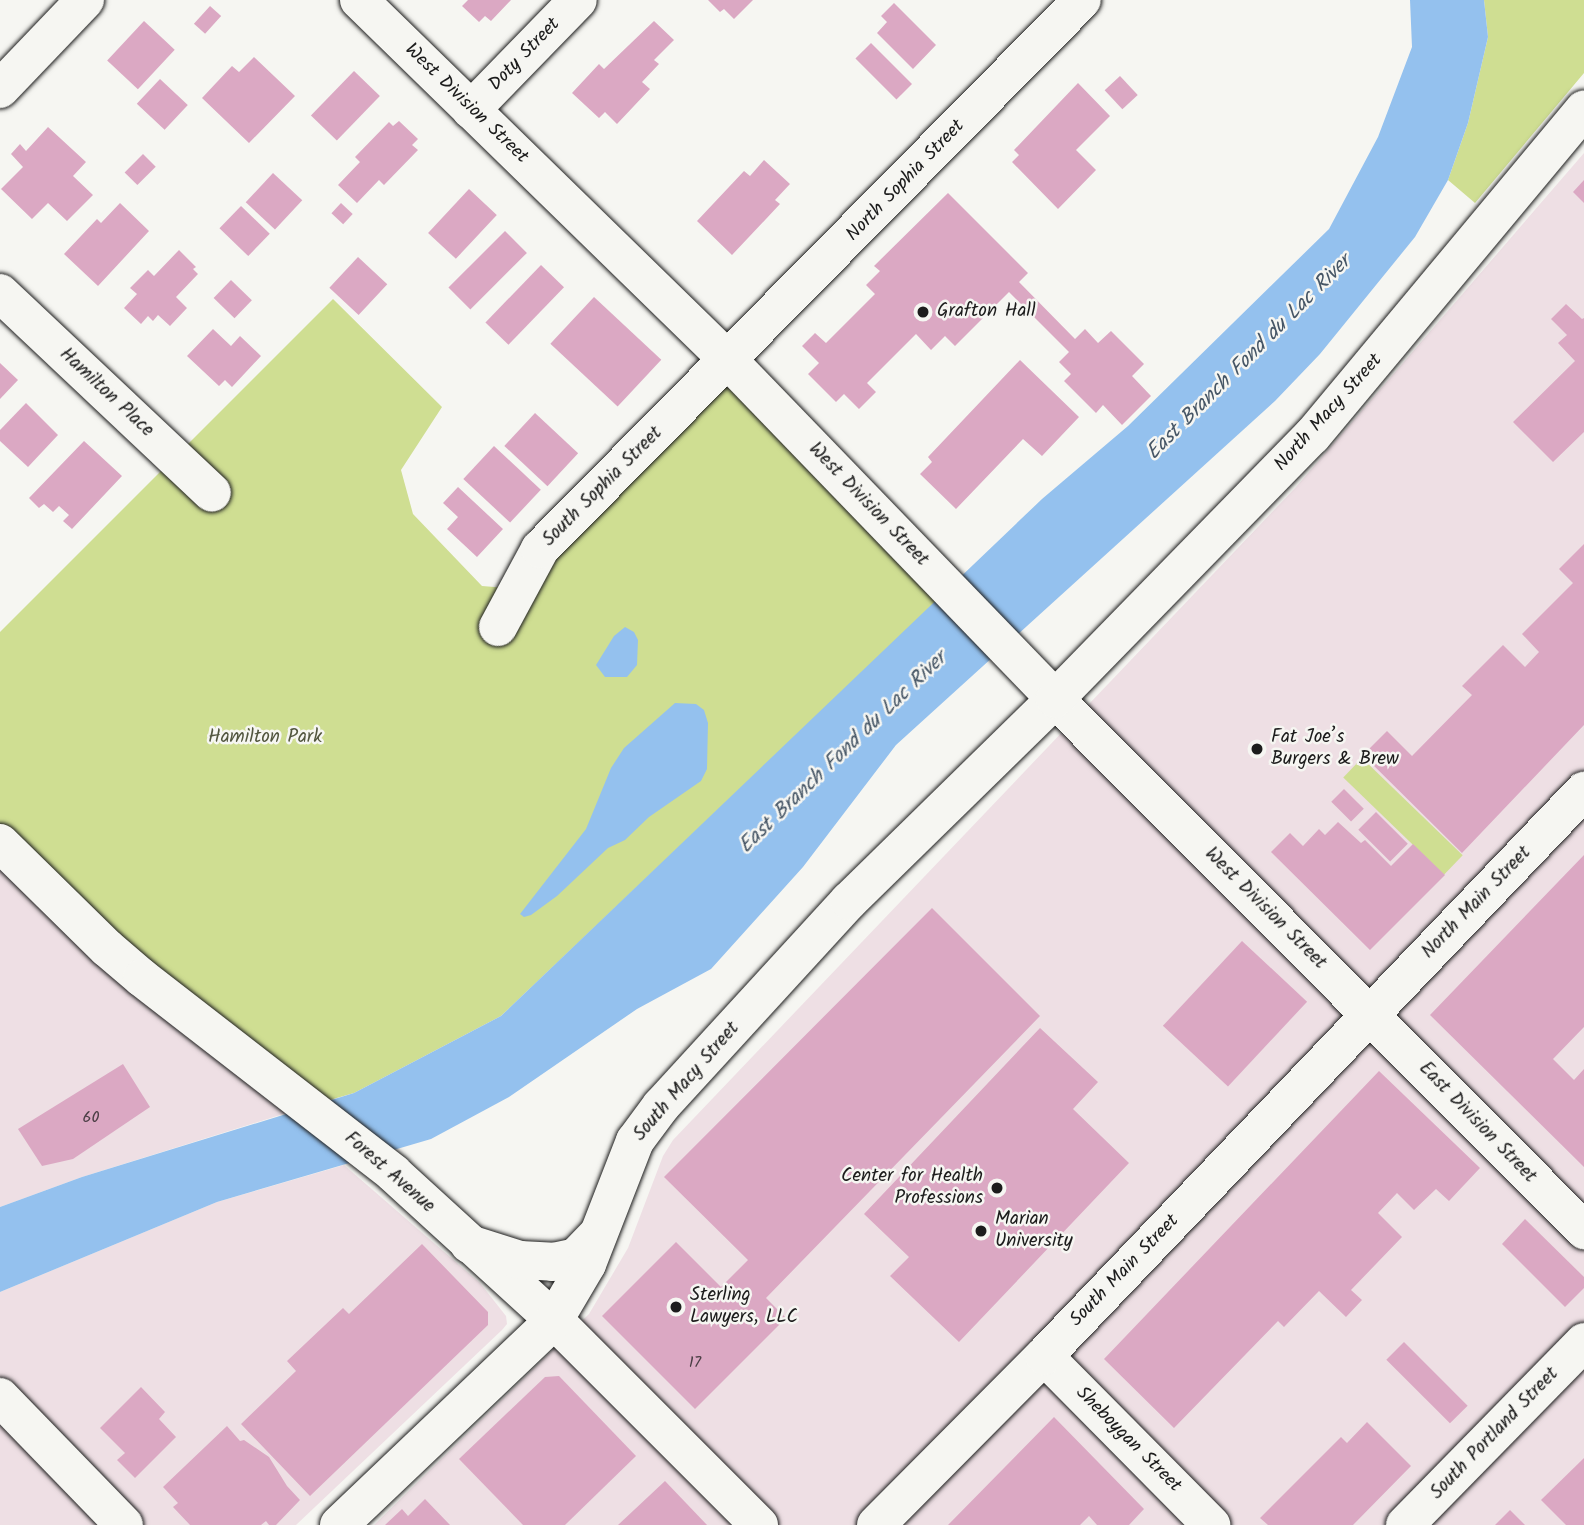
<!DOCTYPE html>
<meta charset="utf-8">
<style>
body{margin:0}
#map{position:relative;width:1584px;height:1525px;overflow:hidden;background:#f6f6f2;font-family:Kalam,sans-serif}
div>[style]{position:absolute}
[style*='--x']{left:calc(var(--x)*1px);top:calc(var(--y)*1px);width:calc(var(--w)*1px);rotate:calc(var(--a)*1deg)}
.built>*{inset:0;background:#eedfe4}
.green>*{inset:0;background:#cfde92;transform-origin:0 0}
.water>*{inset:0;background:#94c1ee}
.building>*{inset:0;background:#dba8c3;transform-origin:0 0}
.roads{filter:drop-shadow(0 0 2px #1c1c1c) drop-shadow(0 0 2px #1c1c1c)}
.minor>*{height:38px;margin:-19px;padding:0 19px;transform-origin:19px;border-radius:19px;background:#f6f6f2}
.major>*{height:38px;margin:-19px;padding:0 19px;transform-origin:19px;border-radius:19px;background:#f6f6f2}
.dots>*{width:19px;height:19px;translate:-50% -50%;box-sizing:border-box;border:4px solid #f6f6f2;border-radius:50%}
span{translate:-50% -50%;white-space:nowrap;text-align:center;line-height:1.15;-webkit-text-stroke:5px #f6f6f2;paint-order:stroke}
.number-label{font-size:16px;color:#4c3f46}
.number-label span{-webkit-text-stroke-width:0}
.street-label{font-size:19px;color:#1c1c1c}
.poi-label{font-size:19px;color:#1c1c1c}
.left{translate:0 -50%;text-align:left}
.right{translate:-100% -50%;text-align:right}
.park-label{font-size:19px;color:#52563f}
.water-label{font-size:21px;color:#465666;font-style:italic}
</style>
<div id="map">
<div class="built">
<i style="clip-path:polygon(1584px 153px,1584px 1525px,374px 1525px,589px 1314px,628px 1248px,663px 1156px,673px 1140px,1296px 487px)"></i>
<i style="clip-path:polygon(0 843px,309px 1106px,82px 1177px,0 1207px)"></i>
<i style="clip-path:polygon(344px 1165px,480px 1283px,506px 1316px,507px 1324px,502px 1330px,296px 1525px,0 1525px,0 1292px,217px 1202px)"></i>
</div>
<div class="green">
<i style="clip-path:polygon(1484px 0,1584px 0,1584px 73px,1475px 203px,1448px 180px,1468px 123px,1488px 37px)"></i>
<i style="clip-path:polygon(333px 299px,442px 407px,401px 470px,413px 514px,482px 586px,518px 589px,729px 361px,950px 589px,501px 1016px,354px 1093px,309px 1106px,0 843px,0 632px)"></i>
<i style="left:1362px;top:758px;width:140px;height:27px;rotate:44deg"></i>
</div>
<div class="water">
<i style="clip-path:polygon(1410px 0,1484px 0,1488px 37px,1468px 123px,1448px 180px,1415px 237px,1320px 354px,1275px 401px,896px 745px,803px 867px,711px 969px,637px 1009px,509px 1097px,431px 1139px,217px 1202px,0 1292px,0 1207px,82px 1177px,354px 1093px,501px 1016px,1042px 499px,1128px 426px,1329px 229px,1378px 137px,1412px 47px)"></i>
<i style="clip-path:polygon(625px 627px,634px 632px,638px 640px,637px 665px,627px 677px,605px 677px,596px 665px,614px 636px)"></i>
<i style="clip-path:polygon(675px 703px,696px 704px,704px 710px,708px 723px,707px 769px,701px 781px,649px 817px,625px 840px,608px 848px,557px 896px,531px 915px,524px 917px,520px 914px,586px 829px,611px 768px,624px 748px)"></i>
</div>
<div class="building">
<i style="clip-path:polygon(468px 0,511px 0,491px 21px,485px 16px,479px 22px,462px 6px)"></i>
<i style="clip-path:polygon(708px 0,753px 0,734px 19px,724px 9px,720px 12px)"></i>
<i style="clip-path:polygon(894px 3px,936px 45px,913px 69px,877px 33px,887px 22px,881px 16px)"></i>
<i style="left:210px;top:6px;width:15px;height:24px;rotate:42deg"></i>
<i style="left:144px;top:21px;width:42px;height:54px;rotate:43deg"></i>
<i style="clip-path:polygon(654px 21px,674px 40px,654px 60px,659px 64px,642px 82px,650px 89px,617px 124px,605px 112px,599px 118px,572px 93px,599px 64px,604px 69px)"></i>
<i style="left:871px;top:43px;width:58px;height:22px;rotate:45deg"></i>
<i style="clip-path:polygon(254px 57px,295px 96px,249px 143px,202px 98px,232px 66px,239px 72px)"></i>
<i style="left:354px;top:71px;width:36px;height:62px;rotate:44deg"></i>
<i style="left:1120px;top:76px;width:26px;height:21px;rotate:47deg"></i>
<i style="left:160px;top:79px;width:38px;height:34px;rotate:43deg"></i>
<i style="clip-path:polygon(1078px 83px,1110px 116px,1076px 150px,1096px 170px,1058px 209px,1012px 162px,1019px 155px,1014px 150px)"></i>
<i style="clip-path:polygon(399px 121px,418px 139px,412px 145px,418px 150px,384px 185px,379px 180px,357px 203px,338px 185px,360px 162px,355px 157px,389px 122px,393px 126px)"></i>
<i style="clip-path:polygon(48px 127px,86px 162px,73px 176px,93px 195px,67px 221px,48px 203px,32px 219px,1px 189px,23px 167px,11px 154px,20px 144px,26px 151px)"></i>
<i style="left:143px;top:154px;width:18px;height:26px;rotate:45deg"></i>
<i style="clip-path:polygon(764px 160px,790px 184px,775px 200px,780px 204px,732px 255px,697px 221px,744px 171px,750px 176px)"></i>
<i style="left:273px;top:173px;width:40px;height:40px;rotate:43deg"></i>
<i style="clip-path:polygon(1584px 180px,1584px 203px,1573px 192px)"></i>
<i style="left:469px;top:189px;width:38px;height:60px;rotate:43deg"></i>
<i style="clip-path:polygon(948px 193px,1028px 273px,1019px 282px,1075px 339px,1085px 329px,1098px 343px,1111px 331px,1144px 364px,1132px 376px,1151px 396px,1122px 425px,1103px 405px,1096px 413px,1064px 381px,1071px 374px,1059px 362px,1069px 352px,1009px 292px,955px 346px,945px 336px,931px 350px,916px 334px,867px 383px,876px 392px,859px 409px,844px 394px,836px 402px,808px 374px,819px 363px,802px 346px,815px 333px,826px 343px,875px 294px,866px 285px,880px 271px,874px 266px)"></i>
<i style="clip-path:polygon(120px 203px,149px 231px,98px 286px,64px 254px,97px 219px,101px 223px)"></i>
<i style="left:341px;top:203px;width:16px;height:14px;rotate:43deg"></i>
<i style="left:241px;top:206px;width:40px;height:31px;rotate:44deg"></i>
<i style="left:505px;top:231px;width:31px;height:80px;rotate:45deg"></i>
<i style="clip-path:polygon(179px 250px,196px 267px,193px 269px,198px 274px,176px 297px,187px 308px,170px 326px,158px 315px,153px 321px,148px 316px,141px 324px,124px 308px,137px 294px,130px 288px,148px 270px,154px 276px)"></i>
<i style="left:358px;top:257px;width:40px;height:42px;rotate:43deg"></i>
<i style="left:541px;top:265px;width:32px;height:80px;rotate:44deg"></i>
<i style="left:231px;top:280px;width:29px;height:25px;rotate:44deg"></i>
<i style="left:594px;top:297px;width:92px;height:64px;rotate:43deg"></i>
<i style="clip-path:polygon(1566px 304px,1582px 319px,1584px 318px,1584px 432px,1553px 462px,1513px 422px,1575px 361px,1558px 343px,1567px 335px,1551px 319px)"></i>
<i style="clip-path:polygon(213px 329px,231px 346px,240px 336px,261px 356px,232px 387px,225px 380px,219px 386px,187px 356px)"></i>
<i style="clip-path:polygon(1020px 360px,1079px 417px,1042px 456px,1023px 439px,956px 509px,920px 474px,932px 462px,928px 457px)"></i>
<i style="clip-path:polygon(0 363px,18px 380px,0 399px)"></i>
<i style="clip-path:polygon(26px 403px,58px 435px,28px 467px,0 441px,0 430px)"></i>
<i style="left:535px;top:413px;width:59px;height:45px;rotate:43deg"></i>
<i style="clip-path:polygon(84px 441px,122px 476px,72px 529px,63px 521px,69px 515px,59px 506px,53px 512px,44px 504px,39px 508px,29px 498px)"></i>
<i style="left:494px;top:446px;width:64px;height:45px;rotate:43deg"></i>
<i style="clip-path:polygon(458px 487px,503px 529px,477px 557px,447px 529px,458px 517px,443px 503px)"></i>
<i style="clip-path:polygon(1584px 544px,1584px 725px,1462px 853px,1363px 755px,1387px 731px,1412px 756px,1472px 695px,1462px 686px,1503px 645px,1525px 667px,1539px 652px,1522px 634px,1573px 583px,1559px 569px)"></i>
<i style="left:1344px;top:789px;width:28px;height:18px;rotate:45deg"></i>
<i style="left:1376px;top:812px;width:45px;height:25px;rotate:45deg"></i>
<i style="clip-path:polygon(1338px 822px,1361px 843px,1365px 840px,1391px 866px,1413px 844px,1445px 875px,1370px 950px,1271px 852px,1290px 833px,1303px 846px,1319px 829px,1325px 835px)"></i>
<i style="clip-path:polygon(1584px 855px,1584px 1027px,1553px 1059px,1574px 1080px,1584px 1069px,1584px 1167px,1430px 1015px)"></i>
<i style="clip-path:polygon(932px 908px,1040px 1016px,766px 1298px,786px 1318px,695px 1409px,602px 1316px,676px 1242px,721px 1287px,748px 1260px,664px 1177px)"></i>
<i style="left:1242px;top:941px;width:89px;height:116px;rotate:43deg"></i>
<i style="clip-path:polygon(1040px 1028px,1098px 1082px,1073px 1109px,1129px 1163px,959px 1342px,890px 1276px,909px 1257px,864px 1214px)"></i>
<i style="clip-path:polygon(123px 1064px,150px 1107px,73px 1159px,42px 1166px,18px 1129px)"></i>
<i style="clip-path:polygon(1379px 1071px,1480px 1168px,1449px 1201px,1436px 1189px,1414px 1210px,1397px 1193px,1378px 1213px,1402px 1237px,1351px 1290px,1362px 1300px,1346px 1317px,1319px 1291px,1284px 1327px,1278px 1321px,1174px 1428px,1104px 1359px)"></i>
<i style="clip-path:polygon(1525px 1219px,1584px 1277px,1584px 1288px,1565px 1307px,1502px 1244px)"></i>
<i style="clip-path:polygon(422px 1244px,488px 1312px,488px 1325px,310px 1496px,241px 1424px,296px 1371px,287px 1361px,343px 1308px,349px 1314px)"></i>
<i style="left:1404px;top:1342px;width:90px;height:25px;rotate:45deg"></i>
<i style="clip-path:polygon(559px 1376px,636px 1456px,565px 1525px,523px 1525px,459px 1459px,545px 1377px)"></i>
<i style="clip-path:polygon(141px 1387px,165px 1412px,159px 1419px,176px 1437px,135px 1478px,117px 1460px,125px 1453px,100px 1428px)"></i>
<i style="clip-path:polygon(1054px 1417px,1144px 1509px,1129px 1525px,1097px 1525px,1089px 1516px,1080px 1525px,948px 1525px)"></i>
<i style="clip-path:polygon(1367px 1422px,1411px 1466px,1353px 1525px,1268px 1525px,1260px 1518px,1341px 1437px,1347px 1443px)"></i>
<i style="clip-path:polygon(227px 1426px,240px 1441px,244px 1440px,269px 1457px,287px 1486px,300px 1500px,276px 1525px,269px 1525px,266px 1521px,261px 1525px,190px 1525px,173px 1507px,178px 1503px,163px 1487px)"></i>
<i style="clip-path:polygon(1584px 1458px,1584px 1525px,1566px 1525px,1541px 1500px)"></i>
<i style="clip-path:polygon(665px 1481px,707px 1525px,618px 1525px)"></i>
<i style="clip-path:polygon(425px 1499px,450px 1525px,385px 1525px,402px 1509px,408px 1516px)"></i>
<i style="clip-path:polygon(1510px 1510px,1525px 1525px,1495px 1525px)"></i>
</div>
<div class="roads">
<div class="minor">
<i style="--x:359;--y:0;--w:517;--a:44.29"></i>
<i style="--x:729;--y:361;--w:470;--a:46"></i>
<i style="--x:1055;--y:699;--w:750;--a:45.11"></i>
<i style="--x:0;--y:89;--w:123;--a:-46.3"></i>
<i style="--x:471;--y:110;--w:153;--a:-45.8"></i>
<i style="--x:0;--y:293;--w:291;--a:43.3"></i>
<i style="--x:498;--y:627;--w:89;--a:-61.7"></i>
<i style="--x:540;--y:549;--w:771;--a:-45.37"></i>
<i style="--x:0;--y:843;--w:150;--a:44.5"></i>
<i style="--x:107;--y:948;--w:46;--a:40.6"></i>
<i style="--x:142;--y:978;--w:318;--a:37.8"></i>
<i style="--x:393;--y:1173;--w:218;--a:42.4"></i>
<i style="--x:554;--y:1320;--w:290;--a:45"></i>
<i style="--x:1044;--y:1356;--w:238;--a:45.3"></i>
<i style="--x:0;--y:1397;--w:178;--a:45.9"></i>
<i style="--x:876;--y:1525;--w:238;--a:-45.2"></i>
<i style="--x:1044;--y:1356;--w:782;--a:-46.3"></i>
<i style="--x:1405;--y:1525;--w:256;--a:-45.6"></i>
</div>
<div class="major">
<i style="--x:469;--y:1244;--w:53;--a:17.4"></i>
<i style="--x:520;--y:1260;--w:33;--a:3"></i>
<i style="--x:553;--y:1262;--w:24;--a:-12"></i>
<i style="--x:576;--y:1257;--w:32;--a:-46"></i>
<i style="--x:339;--y:1525;--w:297;--a:-43.6"></i>
<i style="--x:554;--y:1320;--w:65;--a:-59.5"></i>
<i style="--x:587;--y:1264;--w:132;--a:-68.7"></i>
<i style="--x:635;--y:1141;--w:44;--a:-53.4"></i>
<i style="--x:661;--y:1106;--w:278;--a:-47.5"></i>
<i style="--x:849;--y:901;--w:289;--a:-44.4"></i>
<i style="--x:1055;--y:699;--w:368;--a:-45.7"></i>
<i style="--x:1312;--y:436;--w:425;--a:-50.2"></i>
</div>
</div>
<div class="dots">
<i style="left:923px;top:312px;background:#1c1c1c"></i>
<i style="left:1257px;top:749px;background:#1c1c1c"></i>
<i style="left:997px;top:1188px;background:#1c1c1c"></i>
<i style="left:981px;top:1231px;background:#1c1c1c"></i>
<i style="left:676px;top:1307px;background:#1c1c1c"></i>
</div>
<div class="number-label">
<span style="left:91px;top:1118px">60</span>
<span style="left:695px;top:1363px">17</span>
</div>
<div class="street-label">
<span style="left:525px;top:55px;rotate:-46deg">Doty Street</span>
<span style="left:466px;top:104px;rotate:44deg">West Division Street</span>
<span style="left:906px;top:181px;rotate:-46deg">North Sophia Street</span>
<span style="left:106px;top:393px;rotate:43deg">Hamilton Place</span>
<span style="left:1329px;top:413px;rotate:-48deg">North Macy Street</span>
<span style="left:603px;top:487px;rotate:-45deg">South Sophia Street</span>
<span style="left:868px;top:505px;rotate:46deg">West Division Street</span>
<span style="left:1477px;top:903px;rotate:-46deg">North Main Street</span>
<span style="left:1265px;top:909px;rotate:45deg">West Division Street</span>
<span style="left:687px;top:1082px;rotate:-49deg">South Macy Street</span>
<span style="left:1477px;top:1123px;rotate:46deg">East Division Street</span>
<span style="left:389px;top:1173px;rotate:41deg">Forest Avenue</span>
<span style="left:1125px;top:1271px;rotate:-46deg">South Main Street</span>
<span style="left:1495px;top:1434px;rotate:-46deg">South Portland Street</span>
<span style="left:1128px;top:1440px;rotate:45deg">Sheboygan Street</span>
</div>
<div class="poi-label">
<span class="left" style="left:937px;top:312px">Grafton Hall</span>
<span class="left" style="left:1271px;top:749px">Fat Joe’s<br>Burgers &amp; Brew</span>
<span class="right" style="left:983px;top:1188px">Center for Health<br>Professions</span>
<span class="left" style="left:995px;top:1231px">Marian<br>University</span>
<span class="left" style="left:690px;top:1307px">Sterling<br>Lawyers, LLC</span>
</div>
<div class="park-label">
<span style="left:265px;top:738px">Hamilton Park</span>
</div>
<div class="water-label">
<span style="left:1249px;top:358px;rotate:-45deg">East Branch Fond du Lac River</span>
<span style="left:843px;top:753px;rotate:-44deg">East Branch Fond du Lac River</span>
</div>
</div>
